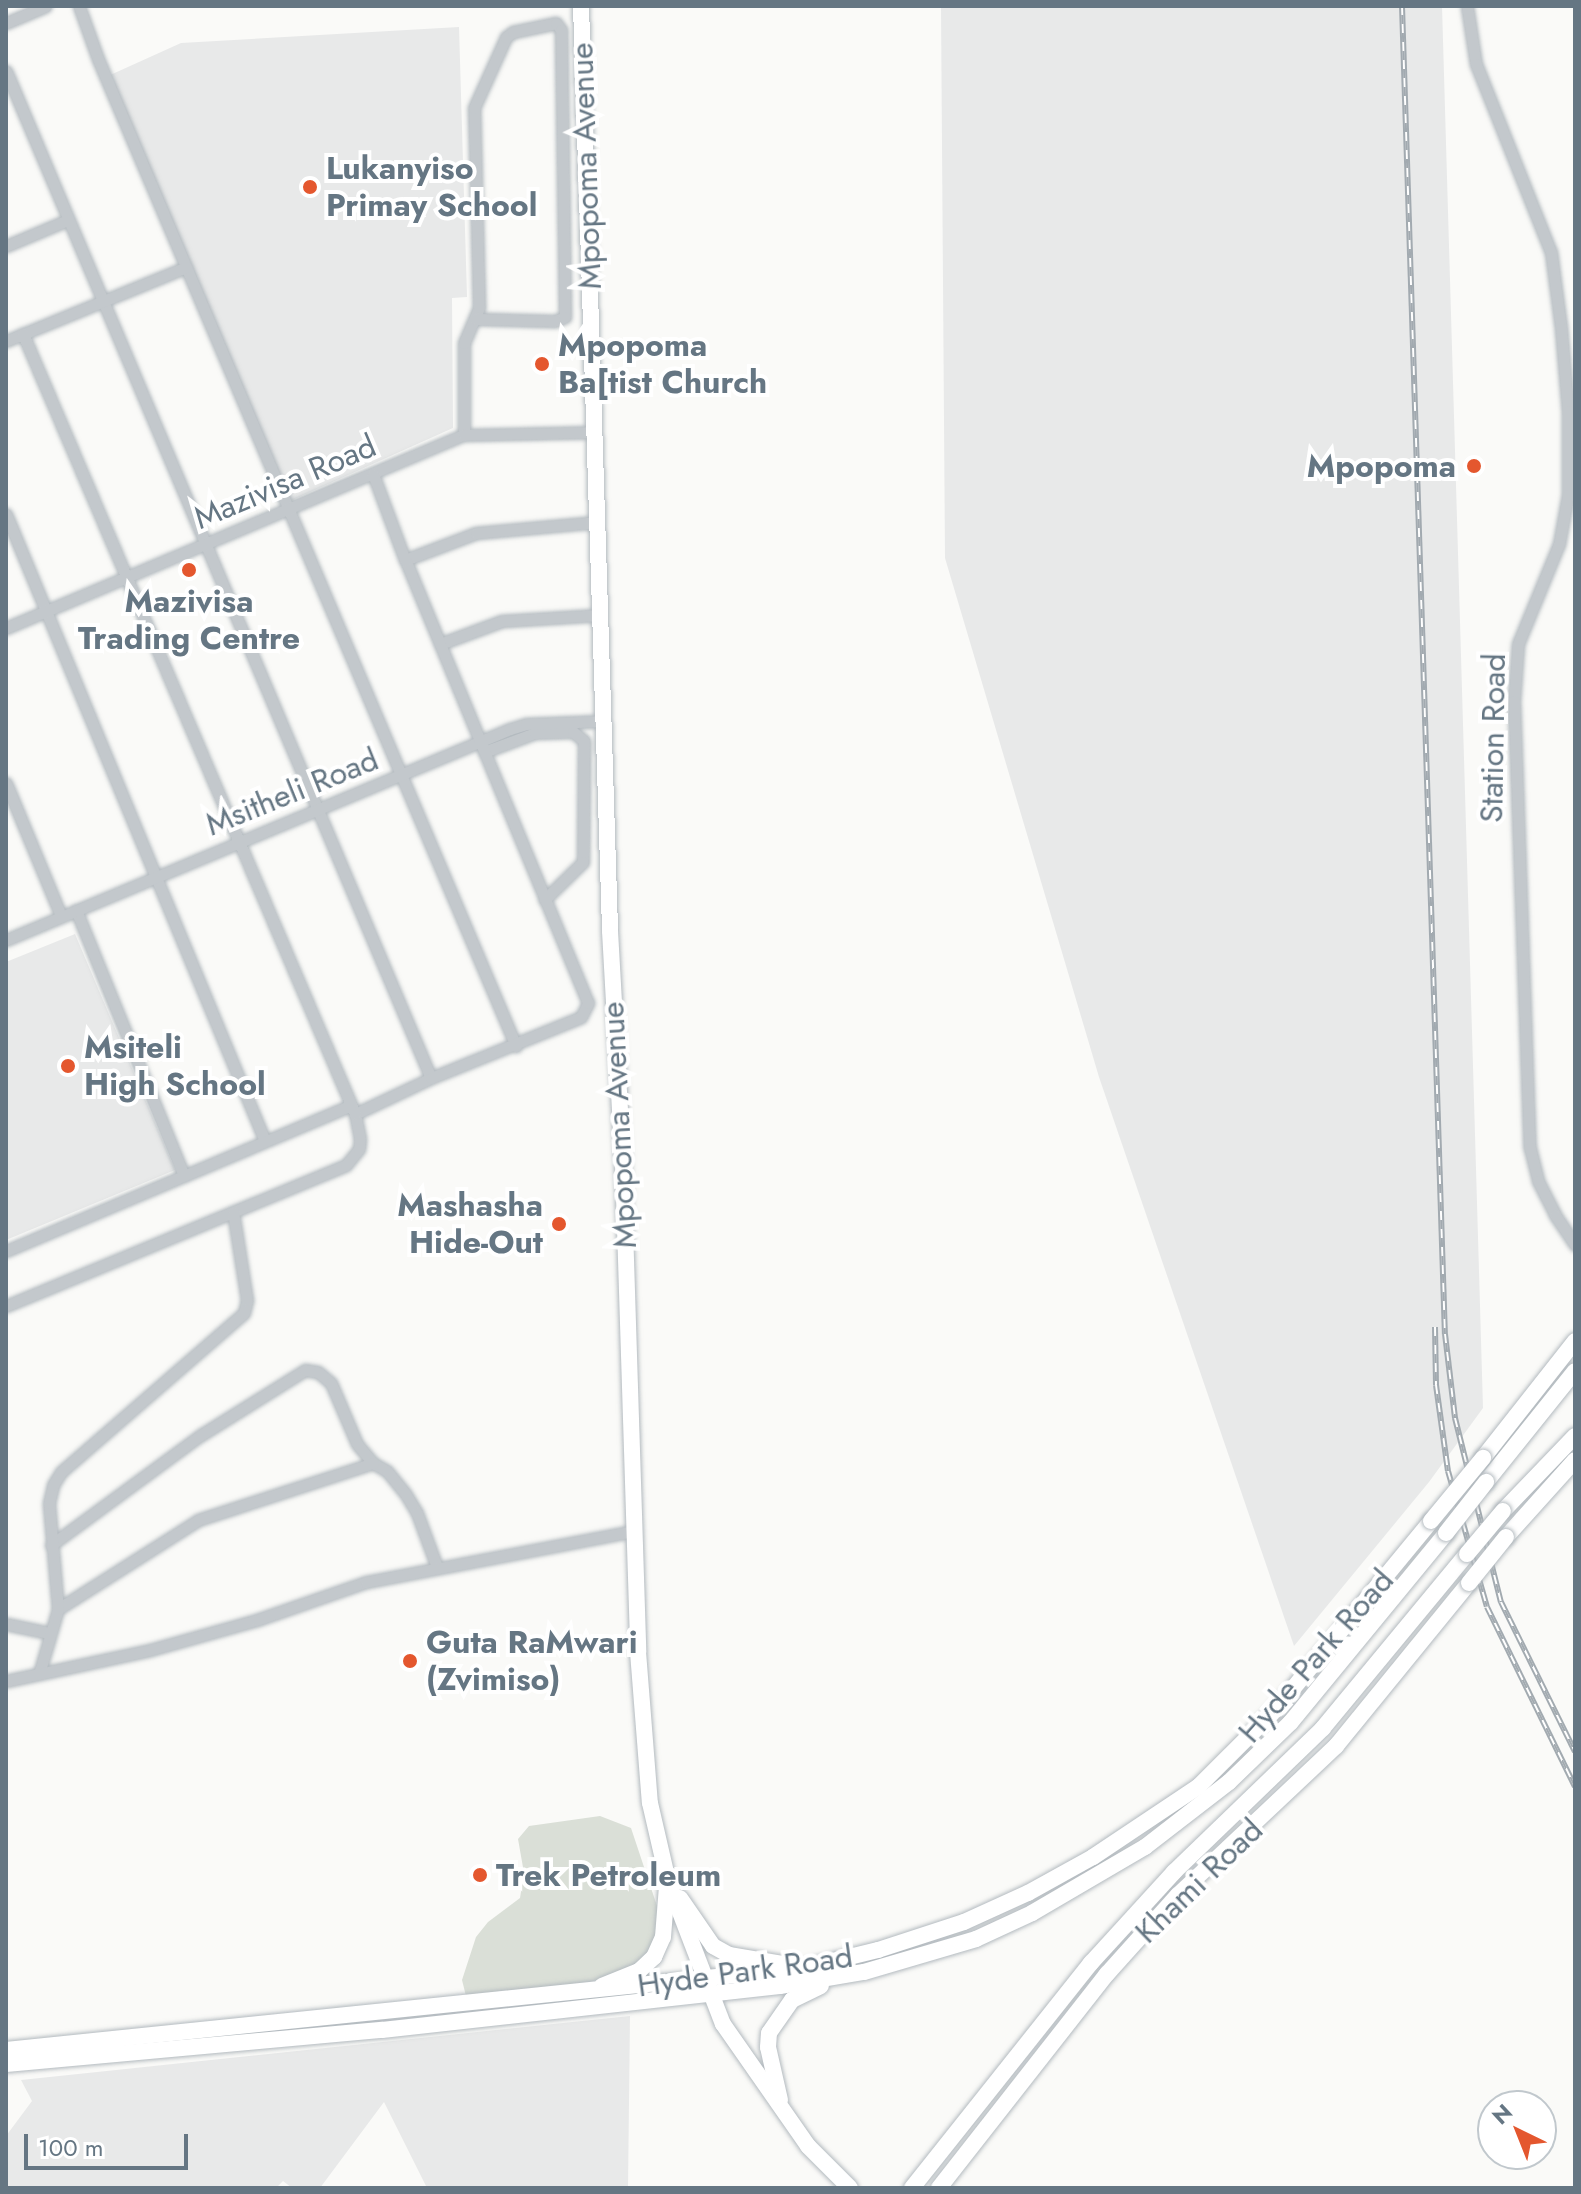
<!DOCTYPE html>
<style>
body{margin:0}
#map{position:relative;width:1581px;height:2194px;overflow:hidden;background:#fafaf8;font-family:Jost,sans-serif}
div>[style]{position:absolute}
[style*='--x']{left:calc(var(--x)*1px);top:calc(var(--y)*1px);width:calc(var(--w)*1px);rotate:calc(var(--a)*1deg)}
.built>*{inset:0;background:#e8e9e9}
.green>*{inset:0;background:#dadfd7}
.roads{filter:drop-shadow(0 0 2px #b3babf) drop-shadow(0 0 2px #b3babf)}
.street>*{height:11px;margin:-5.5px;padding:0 5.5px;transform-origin:5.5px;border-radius:5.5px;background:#c3c8cc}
.secondary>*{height:16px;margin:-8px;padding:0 8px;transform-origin:8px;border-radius:8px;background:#fff}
.rail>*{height:6px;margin-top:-3px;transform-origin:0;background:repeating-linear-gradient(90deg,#fff 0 9px,#a2aab0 0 18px);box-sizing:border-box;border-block:2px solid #a2aab0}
.bridges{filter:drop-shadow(0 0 2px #b3babf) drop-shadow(0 0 2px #b3babf)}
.secondary-bridge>*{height:16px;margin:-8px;padding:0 8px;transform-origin:8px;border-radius:8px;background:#fff}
.dots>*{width:22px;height:22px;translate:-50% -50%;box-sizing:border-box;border:4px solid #fff;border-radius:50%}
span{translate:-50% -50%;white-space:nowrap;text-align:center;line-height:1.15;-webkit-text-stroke:8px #fff;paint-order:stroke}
.street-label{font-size:32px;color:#657683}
.poi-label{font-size:32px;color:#657683;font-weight:700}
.left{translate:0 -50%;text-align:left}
.right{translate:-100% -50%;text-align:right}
.frame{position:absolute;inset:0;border:8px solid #657683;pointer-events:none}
.north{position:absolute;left:1477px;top:2090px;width:80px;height:80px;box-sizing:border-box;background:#fff;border:2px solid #c1c8cd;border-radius:50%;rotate:317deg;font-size:22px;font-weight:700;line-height:32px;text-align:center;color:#657683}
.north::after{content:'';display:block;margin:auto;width:28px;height:36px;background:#e4572e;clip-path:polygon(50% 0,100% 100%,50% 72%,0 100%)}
.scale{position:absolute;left:24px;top:2134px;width:164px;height:36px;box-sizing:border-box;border:4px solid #657683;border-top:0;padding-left:10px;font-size:24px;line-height:28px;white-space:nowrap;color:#657683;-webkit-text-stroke:6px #fff;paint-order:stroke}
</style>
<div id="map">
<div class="built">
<i style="clip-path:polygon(941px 6px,1442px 6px,1483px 1408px,1429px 1482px,1294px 1646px,1099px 1077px,945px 558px)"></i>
<i style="clip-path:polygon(459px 27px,467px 297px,452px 298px,453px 428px,290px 501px,108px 76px,181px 43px)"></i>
<i style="clip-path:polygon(75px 934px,175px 1170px,6px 1240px,6px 962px)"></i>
<i style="clip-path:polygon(630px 2016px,628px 2188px,427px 2188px,384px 2102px,320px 2188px,292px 2188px,283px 2181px,276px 2188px,6px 2188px,6px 2136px,32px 2101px,21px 2080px)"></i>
</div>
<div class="green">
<i style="clip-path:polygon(600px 1816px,631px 1828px,659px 1912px,659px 1934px,651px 1952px,637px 1966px,570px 1989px,466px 1996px,462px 1980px,476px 1937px,488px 1922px,520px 1898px,524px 1873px,518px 1839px,529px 1826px)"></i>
</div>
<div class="roads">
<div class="street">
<i style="--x:79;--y:6;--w:56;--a:70.3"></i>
<i style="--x:98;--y:59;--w:1072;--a:67.05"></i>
<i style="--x:1467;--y:6;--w:59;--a:81.2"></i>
<i style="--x:1476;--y:64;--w:202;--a:68.3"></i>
<i style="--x:1551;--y:252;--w:77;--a:82.5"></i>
<i style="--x:1561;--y:328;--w:83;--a:85.2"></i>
<i style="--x:1568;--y:411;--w:84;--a:90"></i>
<i style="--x:1568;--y:495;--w:50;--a:100.4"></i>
<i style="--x:1559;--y:544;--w:108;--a:112.3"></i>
<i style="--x:1518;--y:644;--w:57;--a:94"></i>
<i style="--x:1514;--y:701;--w:447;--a:88"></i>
<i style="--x:1530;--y:1148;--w:34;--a:76"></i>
<i style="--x:1538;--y:1181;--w:38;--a:63"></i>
<i style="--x:1555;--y:1215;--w:36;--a:56"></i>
<i style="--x:6;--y:23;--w:43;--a:-23"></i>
<i style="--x:6;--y:71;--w:1093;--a:67.12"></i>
<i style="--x:6;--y:246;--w:67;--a:-22.8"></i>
<i style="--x:6;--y:341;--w:195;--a:-22.3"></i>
<i style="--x:464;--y:435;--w:92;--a:-90"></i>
<i style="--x:464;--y:343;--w:39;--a:-67"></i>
<i style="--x:479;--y:307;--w:199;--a:-91.4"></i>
<i style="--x:474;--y:108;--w:78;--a:-65.7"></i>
<i style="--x:506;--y:37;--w:9;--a:-36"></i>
<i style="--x:513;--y:32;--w:44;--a:-11.8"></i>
<i style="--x:556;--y:23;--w:9;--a:54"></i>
<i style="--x:561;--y:30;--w:287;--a:89.2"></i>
<i style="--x:565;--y:317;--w:11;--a:158"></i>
<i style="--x:555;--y:321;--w:79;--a:-178.5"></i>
<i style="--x:6;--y:514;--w:678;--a:67.56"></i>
<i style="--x:405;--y:560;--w:76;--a:-20.8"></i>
<i style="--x:476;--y:533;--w:122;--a:-5.2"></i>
<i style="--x:6;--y:628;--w:497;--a:-22.9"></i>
<i style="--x:464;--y:435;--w:131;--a:-1.3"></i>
<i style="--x:440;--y:644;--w:66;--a:-20.4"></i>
<i style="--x:502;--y:621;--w:98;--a:-3.5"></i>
<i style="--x:484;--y:752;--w:54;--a:-20.4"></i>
<i style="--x:535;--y:733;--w:38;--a:-2"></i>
<i style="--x:573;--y:732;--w:14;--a:39"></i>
<i style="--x:584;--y:741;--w:121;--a:90.5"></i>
<i style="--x:583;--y:862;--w:54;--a:135.7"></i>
<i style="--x:6;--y:783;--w:144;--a:67.5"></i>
<i style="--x:76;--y:910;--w:287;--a:67.9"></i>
<i style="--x:6;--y:940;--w:546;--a:-22.72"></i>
<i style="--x:510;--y:729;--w:17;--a:-17"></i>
<i style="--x:526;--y:724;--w:78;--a:-2.2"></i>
<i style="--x:355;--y:1114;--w:84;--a:-25.3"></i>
<i style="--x:431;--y:1078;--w:162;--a:-22.1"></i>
<i style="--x:581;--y:1017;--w:16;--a:-63"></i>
<i style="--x:588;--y:1003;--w:479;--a:-112.4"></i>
<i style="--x:405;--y:560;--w:92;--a:-110.4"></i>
<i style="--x:6;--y:1251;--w:373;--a:-22.9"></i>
<i style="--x:6;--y:1306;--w:368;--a:-22.5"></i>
<i style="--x:346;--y:1165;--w:21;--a:-51"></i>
<i style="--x:359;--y:1149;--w:10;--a:-84"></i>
<i style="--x:360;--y:1139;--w:25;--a:-101"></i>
<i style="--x:355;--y:1114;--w:848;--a:-113.06"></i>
<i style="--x:51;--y:1545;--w:186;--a:-36.3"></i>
<i style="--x:201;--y:1435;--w:123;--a:-32"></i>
<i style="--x:305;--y:1370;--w:13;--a:9"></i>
<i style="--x:318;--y:1372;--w:17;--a:40"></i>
<i style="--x:331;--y:1383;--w:66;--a:66.9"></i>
<i style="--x:357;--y:1444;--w:25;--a:50"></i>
<i style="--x:373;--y:1463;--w:16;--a:30"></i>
<i style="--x:387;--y:1471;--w:28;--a:51"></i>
<i style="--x:405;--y:1493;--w:23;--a:59"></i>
<i style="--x:417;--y:1513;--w:58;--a:69.7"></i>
<i style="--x:58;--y:1609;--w:166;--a:-32.4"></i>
<i style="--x:198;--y:1520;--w:184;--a:-18"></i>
<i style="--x:6;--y:1624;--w:44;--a:11.8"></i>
<i style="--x:39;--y:1674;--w:68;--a:-73.7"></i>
<i style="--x:58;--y:1609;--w:106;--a:-94.9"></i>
<i style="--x:49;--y:1503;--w:18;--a:-77"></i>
<i style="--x:53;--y:1485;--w:15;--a:-58"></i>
<i style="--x:61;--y:1472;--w:242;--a:-41"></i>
<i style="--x:244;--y:1313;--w:13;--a:-77"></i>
<i style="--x:247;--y:1300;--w:89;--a:-99"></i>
<i style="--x:6;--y:1681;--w:147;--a:-12.1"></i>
<i style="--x:150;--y:1650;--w:111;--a:-15.7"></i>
<i style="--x:257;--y:1620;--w:115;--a:-19.2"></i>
<i style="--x:366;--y:1582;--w:273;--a:-10.8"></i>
</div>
<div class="secondary">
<i style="--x:581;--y:6;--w:925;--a:88.2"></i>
<i style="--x:610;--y:931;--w:233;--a:86.8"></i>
<i style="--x:623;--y:1164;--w:488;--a:88.2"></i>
<i style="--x:638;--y:1652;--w:151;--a:85.5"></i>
<i style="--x:650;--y:1803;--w:80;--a:77"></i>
<i style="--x:668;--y:1881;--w:153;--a:69"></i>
<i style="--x:723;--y:2024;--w:149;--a:55.1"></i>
<i style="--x:808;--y:2146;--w:59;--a:45"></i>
<i style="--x:1483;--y:1458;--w:149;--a:-51.8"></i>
<i style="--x:1486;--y:1482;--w:142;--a:-51.3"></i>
<i style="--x:1503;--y:1511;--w:104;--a:-46.2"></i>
<i style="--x:1506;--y:1537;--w:103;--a:-48.1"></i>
<i style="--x:680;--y:1898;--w:58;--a:55.5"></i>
<i style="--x:713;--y:1946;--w:18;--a:29"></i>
<i style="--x:729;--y:1955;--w:60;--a:9.6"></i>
<i style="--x:602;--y:1986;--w:40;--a:-22"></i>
<i style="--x:639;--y:1971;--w:21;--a:-43"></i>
<i style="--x:654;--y:1957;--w:22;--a:-66"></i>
<i style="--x:663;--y:1937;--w:51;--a:-85.5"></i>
<i style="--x:6;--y:2050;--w:802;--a:-5.87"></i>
<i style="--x:804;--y:1968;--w:76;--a:-13.7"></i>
<i style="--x:878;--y:1950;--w:90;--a:-18"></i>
<i style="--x:964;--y:1922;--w:70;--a:-24.4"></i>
<i style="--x:1028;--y:1893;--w:74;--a:-29"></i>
<i style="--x:1093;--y:1857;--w:128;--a:-33.8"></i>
<i style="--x:1199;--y:1786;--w:110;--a:-45"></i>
<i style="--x:1277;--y:1708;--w:242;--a:-50.5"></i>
<i style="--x:6;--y:2064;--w:378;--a:-5.2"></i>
<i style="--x:382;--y:2030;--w:400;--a:-6.3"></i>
<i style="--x:780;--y:1986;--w:85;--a:-9.5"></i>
<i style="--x:864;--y:1972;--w:117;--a:-16.4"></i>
<i style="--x:976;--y:1939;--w:62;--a:-24.9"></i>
<i style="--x:1032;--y:1913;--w:131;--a:-30.3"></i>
<i style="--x:1145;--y:1847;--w:106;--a:-37.7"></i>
<i style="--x:1229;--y:1782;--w:86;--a:-44.1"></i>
<i style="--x:1291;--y:1722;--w:244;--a:-50.6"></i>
<i style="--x:780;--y:2100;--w:54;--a:-102.8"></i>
<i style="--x:768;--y:2047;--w:14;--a:-86"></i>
<i style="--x:769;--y:2033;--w:40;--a:-55.1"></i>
<i style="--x:792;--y:2000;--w:32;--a:-26"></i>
<i style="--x:912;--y:2188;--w:288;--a:-51.5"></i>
<i style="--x:1091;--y:1963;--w:123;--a:-47.6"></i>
<i style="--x:1174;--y:1872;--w:207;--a:-44"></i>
<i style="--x:1323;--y:1728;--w:226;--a:-50.4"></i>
<i style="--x:939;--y:2188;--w:272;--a:-51.9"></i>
<i style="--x:1107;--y:1974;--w:106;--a:-48.1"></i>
<i style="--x:1178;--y:1895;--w:217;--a:-43.3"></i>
<i style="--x:1336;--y:1746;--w:210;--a:-50.8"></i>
</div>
</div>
<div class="rail">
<i style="--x:1402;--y:6;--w:1329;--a:88.15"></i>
<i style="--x:1445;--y:1334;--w:85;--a:83.2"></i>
<i style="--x:1455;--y:1418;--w:190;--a:76"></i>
<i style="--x:1501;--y:1602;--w:167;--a:63.7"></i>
<i style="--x:1435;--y:1327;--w:58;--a:89"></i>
<i style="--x:1436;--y:1385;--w:87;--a:82.1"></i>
<i style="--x:1448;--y:1471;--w:141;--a:74"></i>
<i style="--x:1487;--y:1607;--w:200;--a:63.9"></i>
</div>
<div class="bridges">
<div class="secondary-bridge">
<i style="--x:1431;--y:1521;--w:82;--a:-50.5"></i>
<i style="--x:1446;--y:1533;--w:65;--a:-51.9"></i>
<i style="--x:1467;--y:1554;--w:56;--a:-50.1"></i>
<i style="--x:1469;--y:1583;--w:59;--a:-51.2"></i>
</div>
</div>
<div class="dots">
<i style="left:310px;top:187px;background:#e4572e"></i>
<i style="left:542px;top:364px;background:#e4572e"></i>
<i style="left:1474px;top:466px;background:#e4572e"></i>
<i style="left:189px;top:570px;background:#e4572e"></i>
<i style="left:68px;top:1066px;background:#e4572e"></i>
<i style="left:559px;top:1224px;background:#e4572e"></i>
<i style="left:410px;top:1661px;background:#e4572e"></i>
<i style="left:480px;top:1875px;background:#e4572e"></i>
</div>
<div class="street-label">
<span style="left:586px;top:166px;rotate:-92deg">Mpopoma Avenue</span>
<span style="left:285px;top:482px;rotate:-23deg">Mazivisa Road</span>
<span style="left:1493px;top:738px;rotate:-89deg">Station Road</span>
<span style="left:292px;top:792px;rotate:-22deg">Msitheli Road</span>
<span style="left:619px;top:1125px;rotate:-93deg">Mpopoma Avenue</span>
<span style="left:1316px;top:1656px;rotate:-49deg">Hyde Park Road</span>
<span style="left:1199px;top:1881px;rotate:-44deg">Khami Road</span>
<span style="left:745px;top:1971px;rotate:-8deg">Hyde Park Road</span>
</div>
<div class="poi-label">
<span class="left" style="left:326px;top:187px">Lukanyiso<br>Primay School</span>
<span class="left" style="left:558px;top:364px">Mpopoma<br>Ba[tist Church</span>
<span class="right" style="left:1456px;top:466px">Mpopoma</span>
<span style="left:189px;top:620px">Mazivisa<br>Trading Centre</span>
<span class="left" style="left:84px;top:1066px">Msiteli<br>High School</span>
<span class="right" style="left:543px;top:1224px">Mashasha<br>Hide-Out</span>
<span class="left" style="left:426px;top:1661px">Guta RaMwari<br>(Zvimiso)</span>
<span class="left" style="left:496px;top:1875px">Trek Petroleum</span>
</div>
<div class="frame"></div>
<div class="north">N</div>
<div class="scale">100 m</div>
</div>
